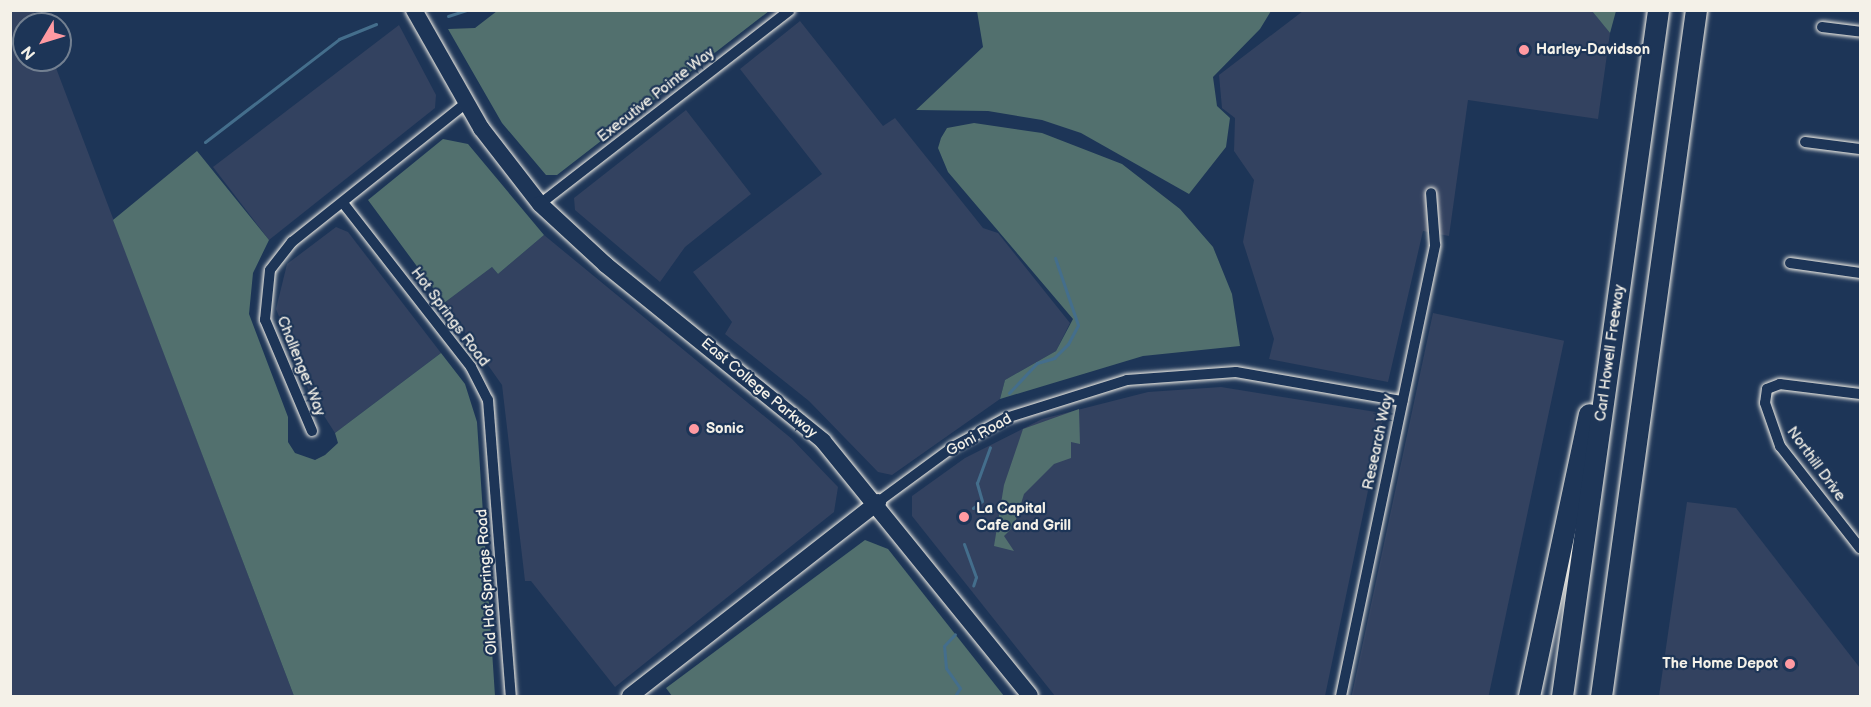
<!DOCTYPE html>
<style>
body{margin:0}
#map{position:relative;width:1871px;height:707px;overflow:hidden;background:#1d3557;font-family:"Balsamiq Sans",sans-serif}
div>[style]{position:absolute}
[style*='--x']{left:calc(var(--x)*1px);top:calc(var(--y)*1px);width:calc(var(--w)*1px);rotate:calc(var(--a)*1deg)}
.built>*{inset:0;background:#334260;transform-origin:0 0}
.green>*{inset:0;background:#52706e}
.stream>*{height:3px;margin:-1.5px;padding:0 1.5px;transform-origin:1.5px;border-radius:1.5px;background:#446e8c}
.roads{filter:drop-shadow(0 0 2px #f4f1e8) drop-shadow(0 0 2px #f4f1e8)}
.street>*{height:10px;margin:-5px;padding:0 5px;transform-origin:5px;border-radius:5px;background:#1d3557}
.secondary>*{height:16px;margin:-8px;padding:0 8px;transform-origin:8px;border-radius:8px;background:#1d3557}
.highway>*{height:21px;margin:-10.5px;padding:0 10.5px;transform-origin:10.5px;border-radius:10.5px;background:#1d3557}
.dots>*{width:16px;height:16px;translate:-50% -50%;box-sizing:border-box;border:3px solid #1d3557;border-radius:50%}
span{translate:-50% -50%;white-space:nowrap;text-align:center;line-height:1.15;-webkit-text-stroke:4.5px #1d3557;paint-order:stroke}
.poi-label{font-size:15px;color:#f4f1e8;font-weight:700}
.left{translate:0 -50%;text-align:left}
.right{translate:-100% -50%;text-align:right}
.street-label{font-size:15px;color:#f4f1e8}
.frame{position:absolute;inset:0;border:12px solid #f4f1e8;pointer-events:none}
.north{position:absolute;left:12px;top:12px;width:60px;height:60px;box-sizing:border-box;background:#1d3557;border:2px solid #738091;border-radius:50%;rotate:232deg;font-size:16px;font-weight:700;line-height:24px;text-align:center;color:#f4f1e8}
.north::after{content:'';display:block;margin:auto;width:21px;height:27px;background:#ff9aa2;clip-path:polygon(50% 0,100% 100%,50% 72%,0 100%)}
</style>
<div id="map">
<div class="built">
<i style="clip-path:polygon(10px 11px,34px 11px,39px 24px,24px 24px,24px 60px,53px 60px,294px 696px,11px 696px)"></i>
<i style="clip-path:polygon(1303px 11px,1592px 11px,1610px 33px,1598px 119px,1468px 100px,1449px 236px,1423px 231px,1388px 382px,1269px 359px,1274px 339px,1243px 242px,1254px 180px,1234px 151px,1235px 118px,1222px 108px,1219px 75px)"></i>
<i style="clip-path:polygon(800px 21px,883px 126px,895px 118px,983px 228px,998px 233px,1070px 323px,1056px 351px,1005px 380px,1000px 399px,892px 475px,878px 472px,809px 401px,725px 334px,732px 322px,693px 272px,822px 174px,740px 69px)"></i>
<i style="clip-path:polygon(399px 25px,436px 95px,435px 108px,269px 240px,213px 167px)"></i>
<i style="clip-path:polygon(686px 110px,751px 194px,685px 247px,660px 282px,575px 210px,574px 198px)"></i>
<i style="clip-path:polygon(336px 227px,348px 232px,441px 353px,335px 433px,310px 394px,276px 309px,287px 264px)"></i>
<i style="clip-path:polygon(544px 235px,792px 439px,838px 487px,834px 512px,615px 687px,531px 581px,525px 581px,502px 385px,444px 303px,492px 267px,498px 274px)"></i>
<i style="left:1433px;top:313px;width:134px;height:391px;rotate:12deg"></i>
<i style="clip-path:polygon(1221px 387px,1376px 412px,1383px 419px,1325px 696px,1055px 696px,912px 516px,912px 496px,965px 458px,1042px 419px,1148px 392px)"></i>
<i style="clip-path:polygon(1687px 502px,1736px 508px,1860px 668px,1860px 696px,1659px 696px)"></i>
</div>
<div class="green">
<i style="clip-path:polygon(497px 11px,497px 10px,769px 11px,557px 175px,546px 175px,502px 123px,448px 29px,475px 28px)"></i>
<i style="clip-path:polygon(977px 11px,977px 10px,1271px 11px,1260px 29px,1213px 77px,1217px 106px,1230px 118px,1226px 147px,1189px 194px,1081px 133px,1042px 120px,988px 111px,916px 110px,983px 47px)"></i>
<i style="clip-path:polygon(1592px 11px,1616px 11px,1610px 33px)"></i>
<i style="clip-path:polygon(974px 123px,1042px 133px,1122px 164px,1180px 209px,1213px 247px,1232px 294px,1240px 346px,1143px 356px,1000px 399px,1005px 380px,1056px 351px,1073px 319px,948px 172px,938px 148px,941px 138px,947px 128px)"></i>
<i style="clip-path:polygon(443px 139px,468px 144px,544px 235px,498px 274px,492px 267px,444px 303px,368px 200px)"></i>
<i style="clip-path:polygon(197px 151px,269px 240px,253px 273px,249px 314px,288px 417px,288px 442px,295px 453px,315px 460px,325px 455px,338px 443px,335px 433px,441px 353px,465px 384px,477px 422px,495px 696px,294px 696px,113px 220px)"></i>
<i style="clip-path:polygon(1079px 409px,1080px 444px,1071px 442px,1071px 458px,1054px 464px,1024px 494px,1014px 526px,1004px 536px,1014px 551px,994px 546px,1004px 485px,1023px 429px)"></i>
<i style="clip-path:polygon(865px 540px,888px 549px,1004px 696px,672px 696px,666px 688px)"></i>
</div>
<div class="stream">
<i style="--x:448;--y:16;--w:20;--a:-18"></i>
<i style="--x:205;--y:142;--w:169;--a:-37.5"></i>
<i style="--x:339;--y:39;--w:40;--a:-22"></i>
<i style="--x:1009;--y:393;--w:41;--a:-47"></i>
<i style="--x:1037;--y:363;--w:18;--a:-16"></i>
<i style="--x:1054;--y:358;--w:20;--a:-45"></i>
<i style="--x:1068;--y:344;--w:21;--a:-62"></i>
<i style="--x:1078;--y:325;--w:71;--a:-108.9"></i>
<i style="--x:973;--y:508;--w:11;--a:-38"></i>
<i style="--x:982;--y:501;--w:19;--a:-106"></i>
<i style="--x:977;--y:483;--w:38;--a:-70"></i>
<i style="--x:964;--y:544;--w:35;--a:70"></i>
<i style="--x:976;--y:577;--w:9;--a:108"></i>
<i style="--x:955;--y:696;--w:9;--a:-58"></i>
<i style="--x:960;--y:688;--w:24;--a:-125"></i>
<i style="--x:946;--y:668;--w:22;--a:-95"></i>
<i style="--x:944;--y:646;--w:16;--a:-47"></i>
</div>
<div class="roads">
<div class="street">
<i style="--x:1822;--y:27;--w:38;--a:7"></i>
<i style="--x:1805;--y:142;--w:55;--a:7.3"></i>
<i style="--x:343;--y:203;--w:208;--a:52"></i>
<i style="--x:471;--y:367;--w:37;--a:63"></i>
<i style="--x:488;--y:400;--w:297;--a:85.6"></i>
<i style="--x:540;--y:204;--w:316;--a:-37.8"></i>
<i style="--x:1790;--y:263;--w:71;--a:8.1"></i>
<i style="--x:1860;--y:394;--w:81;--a:-172.9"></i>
<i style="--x:1780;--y:384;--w:14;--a:159"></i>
<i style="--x:1767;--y:389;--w:14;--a:98"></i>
<i style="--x:1765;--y:403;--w:46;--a:70.8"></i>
<i style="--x:1780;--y:446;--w:130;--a:51.9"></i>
<i style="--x:312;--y:431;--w:121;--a:-112.9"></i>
<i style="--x:265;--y:320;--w:50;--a:-84.3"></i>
<i style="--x:270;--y:270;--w:36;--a:-52"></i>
<i style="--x:292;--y:242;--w:221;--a:-38.6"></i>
<i style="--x:878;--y:502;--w:93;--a:-36.3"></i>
<i style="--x:953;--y:447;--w:60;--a:-28.7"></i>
<i style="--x:1006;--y:418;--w:127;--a:-17.4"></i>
<i style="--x:1127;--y:380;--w:109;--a:-4.2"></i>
<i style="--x:1236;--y:372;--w:169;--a:9.9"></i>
<i style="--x:1341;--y:696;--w:461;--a:-78.2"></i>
<i style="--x:1435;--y:245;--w:52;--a:-94.4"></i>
</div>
<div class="secondary">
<i style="--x:414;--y:10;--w:136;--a:60.4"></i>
<i style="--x:481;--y:128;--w:96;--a:52.2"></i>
<i style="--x:540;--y:204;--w:90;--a:42.7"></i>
<i style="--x:606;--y:265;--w:279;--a:39"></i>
<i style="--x:823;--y:441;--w:328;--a:50.9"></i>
<i style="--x:630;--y:696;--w:315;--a:-38"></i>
</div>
<div class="highway">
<i style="--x:1529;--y:696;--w:288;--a:-78"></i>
<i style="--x:1562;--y:696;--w:693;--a:-82.03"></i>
<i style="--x:1601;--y:696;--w:693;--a:-82.12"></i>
</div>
</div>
<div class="dots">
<i style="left:1524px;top:50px;background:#ff9aa2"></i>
<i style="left:694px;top:429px;background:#ff9aa2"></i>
<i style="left:964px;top:517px;background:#ff9aa2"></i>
<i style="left:1790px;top:664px;background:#ff9aa2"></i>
</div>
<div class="poi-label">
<span class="left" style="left:1536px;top:50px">Harley-Davidson</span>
<span class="left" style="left:706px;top:429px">Sonic</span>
<span class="left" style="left:976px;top:517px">La Capital<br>Cafe and Grill</span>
<span class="right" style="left:1778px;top:664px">The Home Depot</span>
</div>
<div class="street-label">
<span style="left:656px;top:95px;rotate:-38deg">Executive Pointe Way</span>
<span style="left:450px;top:317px;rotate:53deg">Hot Springs Road</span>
<span style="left:1610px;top:353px;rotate:-82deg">Carl Howell Freeway</span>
<span style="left:301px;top:366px;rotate:68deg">Challenger Way</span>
<span style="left:759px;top:388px;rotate:40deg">East College Parkway</span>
<span style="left:979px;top:435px;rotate:-29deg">Goni Road</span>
<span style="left:1378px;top:442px;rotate:-78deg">Research Way</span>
<span style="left:1816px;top:464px;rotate:54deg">Northill Drive</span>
<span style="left:487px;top:582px;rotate:-94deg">Old Hot Springs Road</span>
</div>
<div class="frame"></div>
<div class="north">N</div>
</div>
